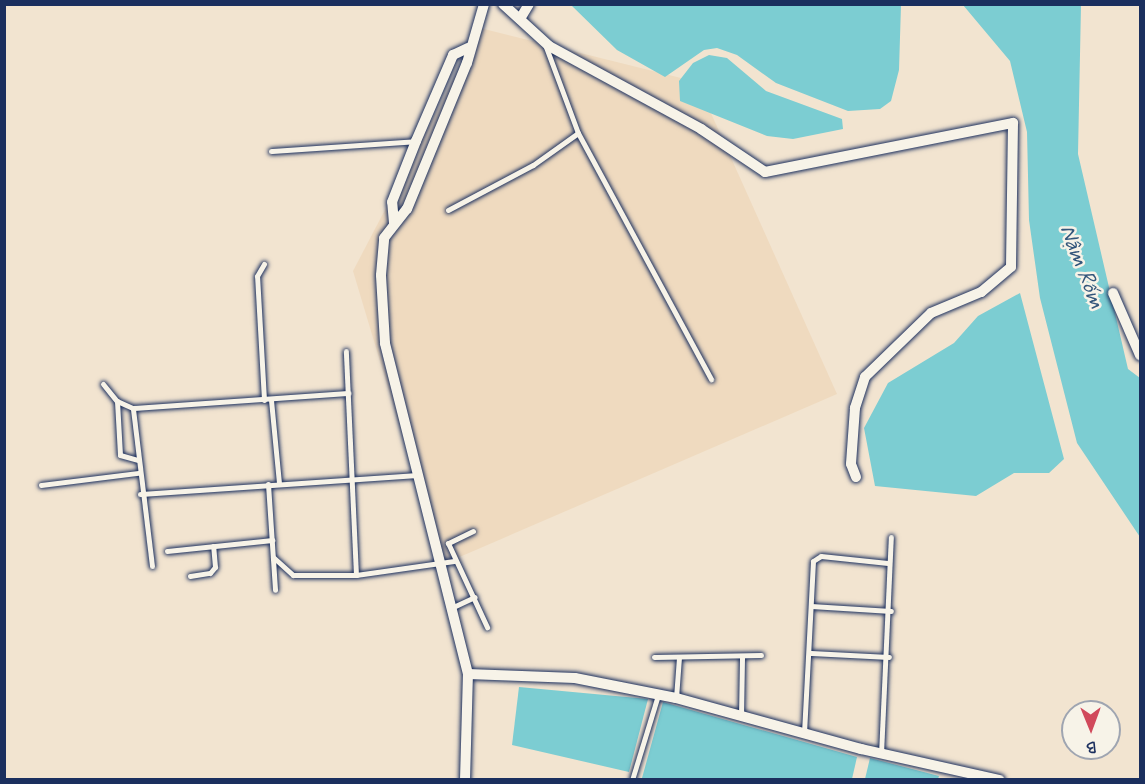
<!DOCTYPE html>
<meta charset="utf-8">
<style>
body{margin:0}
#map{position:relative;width:1145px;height:784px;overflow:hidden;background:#f2e4d0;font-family:Mynerve,sans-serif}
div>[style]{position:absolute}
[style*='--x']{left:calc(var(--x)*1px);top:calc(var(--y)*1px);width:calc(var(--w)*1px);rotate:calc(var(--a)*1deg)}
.built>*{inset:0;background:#efdabf}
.water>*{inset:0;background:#7ccdd2}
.roads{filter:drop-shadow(0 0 2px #1b2f5e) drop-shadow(0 0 2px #1b2f5e)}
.service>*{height:5px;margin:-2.5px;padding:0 2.5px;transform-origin:2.5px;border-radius:2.5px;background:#f7f3e8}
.minor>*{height:10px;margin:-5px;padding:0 5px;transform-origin:5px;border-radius:5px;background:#f7f3e8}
span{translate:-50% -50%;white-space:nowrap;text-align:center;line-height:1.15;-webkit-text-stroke:5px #f7f3e8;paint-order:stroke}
.water-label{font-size:22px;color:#33567b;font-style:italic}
.frame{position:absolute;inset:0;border:6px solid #1b2f5e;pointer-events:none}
.north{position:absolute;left:1061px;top:700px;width:60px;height:60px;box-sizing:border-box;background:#f7f3e8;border:2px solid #9fa5b1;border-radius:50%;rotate:179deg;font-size:16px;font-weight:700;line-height:24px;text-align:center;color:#1b2f5e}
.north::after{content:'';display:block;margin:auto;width:21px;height:27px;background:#d1495b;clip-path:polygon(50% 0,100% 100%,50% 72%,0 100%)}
</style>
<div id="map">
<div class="built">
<i style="clip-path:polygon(480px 28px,697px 82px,837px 394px,441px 565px,353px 271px)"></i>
</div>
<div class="water">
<i style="clip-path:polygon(571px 5px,901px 5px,899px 70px,891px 101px,880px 109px,848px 111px,776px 83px,737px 55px,717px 48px,704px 50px,665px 77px,617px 50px)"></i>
<i style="clip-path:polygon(963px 5px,1081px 5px,1078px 154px,1128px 369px,1140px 378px,1140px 537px,1077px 443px,1040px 298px,1029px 220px,1027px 132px,1010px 61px)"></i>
<i style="clip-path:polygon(709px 55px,727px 58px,766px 91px,842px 119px,843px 129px,793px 139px,767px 136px,680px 101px,679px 81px,693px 63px)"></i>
<i style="clip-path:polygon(1020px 293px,1064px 459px,1049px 473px,1014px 473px,976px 496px,875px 486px,864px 428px,888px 383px,954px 343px,978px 316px)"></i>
<i style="clip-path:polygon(519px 687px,648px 699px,629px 772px,512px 745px)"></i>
<i style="clip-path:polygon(663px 702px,857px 757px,852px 779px,642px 778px)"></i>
<i style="clip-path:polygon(870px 758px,939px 776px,938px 779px,865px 779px)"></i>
</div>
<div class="roads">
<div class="service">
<i style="--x:578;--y:133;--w:280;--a:61.6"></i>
<i style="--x:271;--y:151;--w:145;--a:-3.9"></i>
<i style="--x:448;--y:210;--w:96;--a:-27.9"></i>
<i style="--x:533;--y:165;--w:55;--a:-35.4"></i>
<i style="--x:578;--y:133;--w:92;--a:-110.4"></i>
<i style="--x:103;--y:384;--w:22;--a:51"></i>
<i style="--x:117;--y:401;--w:17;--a:24"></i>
<i style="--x:264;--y:400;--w:124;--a:-93.2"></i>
<i style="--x:257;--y:276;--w:14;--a:-60"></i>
<i style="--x:271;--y:400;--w:83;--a:84.5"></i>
<i style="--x:117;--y:401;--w:54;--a:86.8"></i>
<i style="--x:120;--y:455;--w:18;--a:16"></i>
<i style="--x:268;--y:484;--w:106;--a:86.2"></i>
<i style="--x:41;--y:485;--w:98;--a:-7.1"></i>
<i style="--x:140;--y:494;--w:279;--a:-3.9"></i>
<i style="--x:473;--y:531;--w:28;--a:154"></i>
<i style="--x:448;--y:543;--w:93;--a:65.1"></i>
<i style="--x:167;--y:551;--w:106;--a:-6"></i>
<i style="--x:273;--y:557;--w:27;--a:42"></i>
<i style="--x:293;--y:575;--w:63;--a:0"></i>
<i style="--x:356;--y:575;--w:224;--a:-92.6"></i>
<i style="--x:152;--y:566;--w:159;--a:-96.9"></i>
<i style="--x:133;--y:408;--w:216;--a:-4"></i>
<i style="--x:356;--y:575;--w:99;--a:-8.1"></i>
<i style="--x:190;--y:576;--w:20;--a:-9"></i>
<i style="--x:210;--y:573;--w:8;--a:-50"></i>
<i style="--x:215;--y:567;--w:21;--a:-95"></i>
<i style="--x:811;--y:606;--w:80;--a:3.6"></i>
<i style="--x:451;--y:608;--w:26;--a:-25"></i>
<i style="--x:811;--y:653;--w:78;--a:2.9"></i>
<i style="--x:654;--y:657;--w:107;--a:-1.1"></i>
<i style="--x:676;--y:698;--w:41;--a:-85.8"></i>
<i style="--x:741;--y:716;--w:59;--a:-89"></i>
<i style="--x:804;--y:733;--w:172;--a:-87"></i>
<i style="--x:813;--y:561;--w:9;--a:-32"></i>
<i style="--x:821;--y:556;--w:67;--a:6"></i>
<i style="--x:881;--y:754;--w:217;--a:-87.4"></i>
<i style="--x:632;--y:780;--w:89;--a:-73"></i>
</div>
<div class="minor">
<i style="--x:503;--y:4;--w:62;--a:42.4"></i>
<i style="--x:549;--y:46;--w:173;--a:28.6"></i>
<i style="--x:701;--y:129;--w:77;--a:33.9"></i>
<i style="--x:765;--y:172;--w:253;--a:-11.2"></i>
<i style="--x:1013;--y:123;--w:144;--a:90.8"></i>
<i style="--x:1011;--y:267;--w:39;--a:140"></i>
<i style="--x:981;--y:292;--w:54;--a:157.2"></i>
<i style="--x:931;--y:313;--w:92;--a:135.9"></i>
<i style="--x:865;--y:377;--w:33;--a:108"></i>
<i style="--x:855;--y:408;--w:56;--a:94.1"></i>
<i style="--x:851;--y:464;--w:14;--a:69"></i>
<i style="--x:520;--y:19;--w:17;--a:-59"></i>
<i style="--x:394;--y:223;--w:21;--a:-95"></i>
<i style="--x:392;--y:202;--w:66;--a:-68.5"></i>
<i style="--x:416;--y:141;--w:94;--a:-66.7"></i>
<i style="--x:453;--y:55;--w:17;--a:-25"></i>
<i style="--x:1113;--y:293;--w:68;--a:66.5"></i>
<i style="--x:468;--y:674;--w:107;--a:2.1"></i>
<i style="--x:575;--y:678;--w:103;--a:11.2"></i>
<i style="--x:676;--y:698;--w:192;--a:15.4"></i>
<i style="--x:861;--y:749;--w:142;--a:12.6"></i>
<i style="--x:465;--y:780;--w:106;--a:-88.4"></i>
<i style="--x:468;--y:674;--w:341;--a:-104.1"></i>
<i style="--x:385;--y:343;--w:68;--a:-93.4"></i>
<i style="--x:381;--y:275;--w:37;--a:-85"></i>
<i style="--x:384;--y:238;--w:37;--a:-52"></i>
<i style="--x:407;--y:209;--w:158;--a:-67.7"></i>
<i style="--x:467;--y:63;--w:61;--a:-73.9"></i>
</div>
</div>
<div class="water-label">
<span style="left:1081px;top:267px;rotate:69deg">Nậm Rốm</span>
</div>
<div class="frame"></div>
<div class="north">B</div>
</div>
